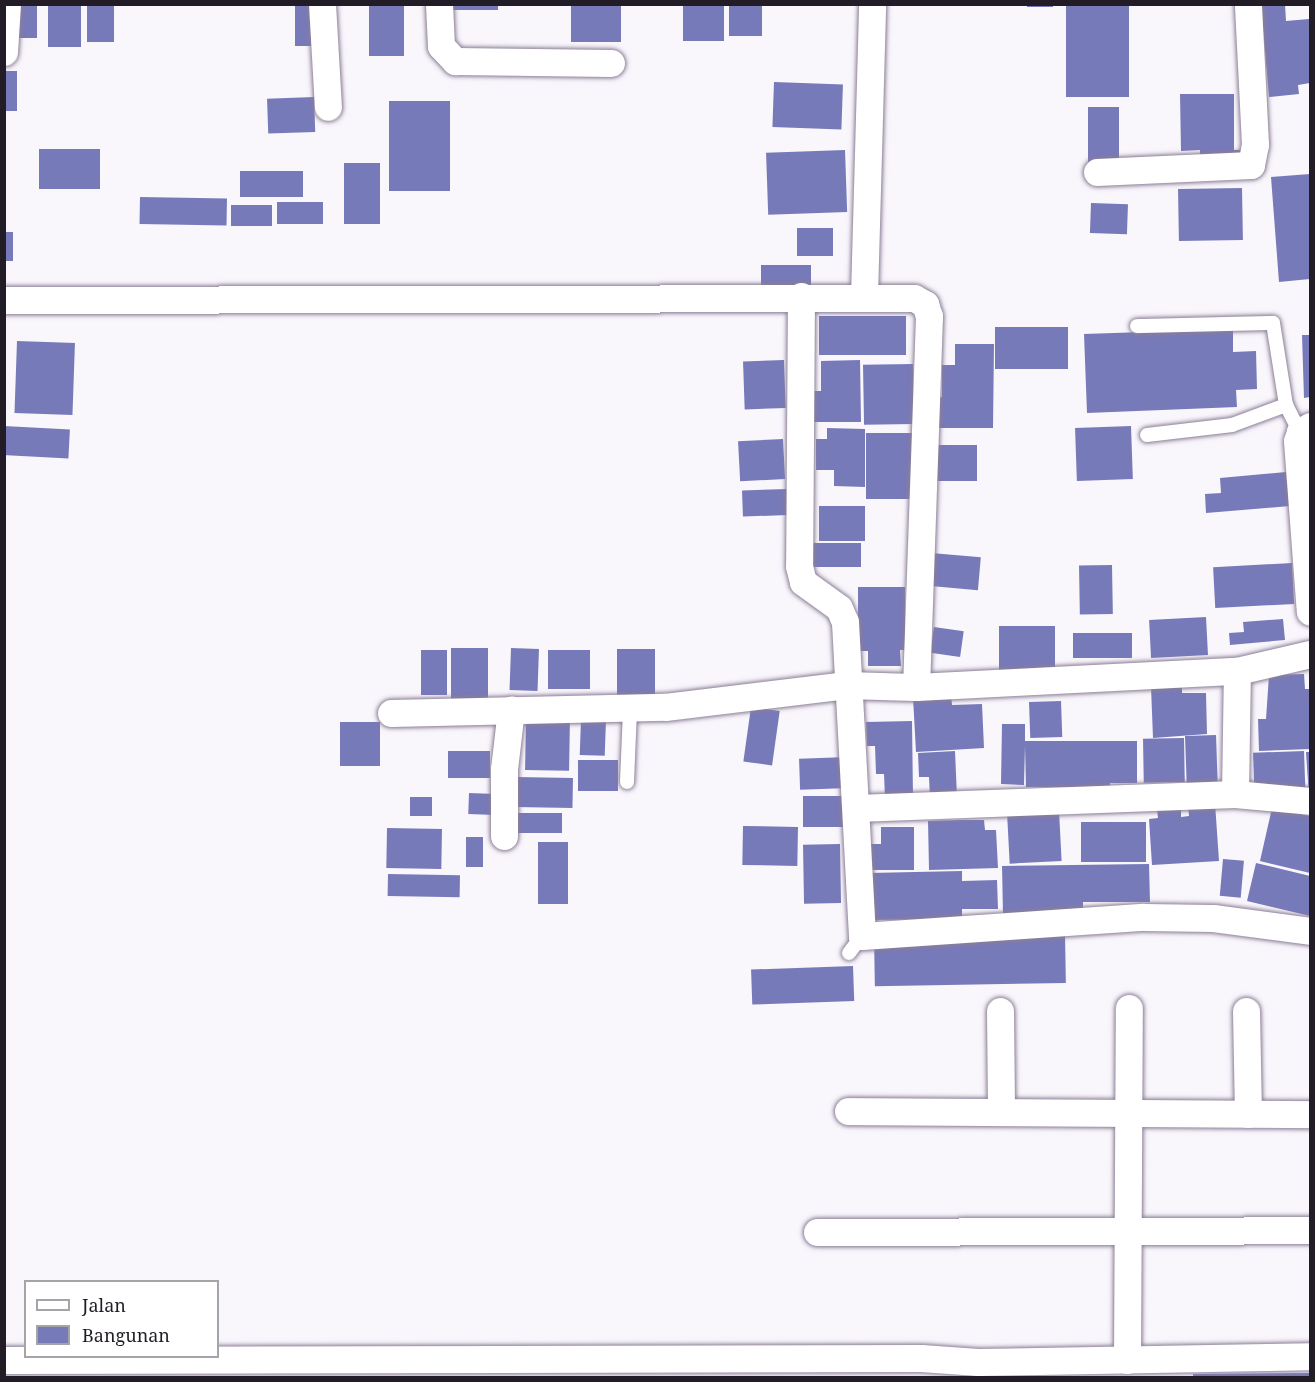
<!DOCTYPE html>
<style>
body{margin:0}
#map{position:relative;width:1315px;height:1382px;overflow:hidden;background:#f9f6fc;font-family:"Noto Serif",serif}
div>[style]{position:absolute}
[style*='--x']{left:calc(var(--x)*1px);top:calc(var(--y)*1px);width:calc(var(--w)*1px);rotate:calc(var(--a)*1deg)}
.building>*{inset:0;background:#777ab9;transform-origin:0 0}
.roads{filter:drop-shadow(0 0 2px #8b7e96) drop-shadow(0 0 2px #8b7e96)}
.lane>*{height:14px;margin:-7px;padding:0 7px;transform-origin:7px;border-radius:7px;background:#fff}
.street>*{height:27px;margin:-13.5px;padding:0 13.5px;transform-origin:13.5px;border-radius:13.5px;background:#fff}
span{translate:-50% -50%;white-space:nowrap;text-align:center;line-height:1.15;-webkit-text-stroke:6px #fff;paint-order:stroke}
.frame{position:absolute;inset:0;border:6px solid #211c26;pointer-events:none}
.legend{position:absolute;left:24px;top:1280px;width:195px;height:78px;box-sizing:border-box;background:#fff;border:2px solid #a6a4a8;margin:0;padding:8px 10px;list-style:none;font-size:18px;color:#211c26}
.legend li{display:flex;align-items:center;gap:12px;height:30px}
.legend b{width:30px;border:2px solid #a6a4a8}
</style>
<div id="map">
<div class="building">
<i style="left:12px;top:4px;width:25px;height:34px"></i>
<i style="left:48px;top:4px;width:33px;height:43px"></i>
<i style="left:87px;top:4px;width:27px;height:38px"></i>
<i style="left:295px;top:4px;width:23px;height:42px"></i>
<i style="left:369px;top:4px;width:35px;height:52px"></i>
<i style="left:452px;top:4px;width:46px;height:6px"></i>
<i style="left:683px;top:4px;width:41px;height:37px"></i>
<i style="left:729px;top:4px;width:33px;height:32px"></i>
<i style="left:1027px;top:4px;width:26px;height:3px"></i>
<i style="left:1066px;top:4px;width:63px;height:93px"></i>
<i style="clip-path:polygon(1261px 4px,1285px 4px,1286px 21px,1309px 19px,1310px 83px,1298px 85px,1299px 94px,1269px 97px)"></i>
<i style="left:571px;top:5px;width:50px;height:37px"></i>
<i style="left:4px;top:71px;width:13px;height:40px"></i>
<i style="left:774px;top:82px;width:69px;height:45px;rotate:2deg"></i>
<i style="clip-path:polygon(1180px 94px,1234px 94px,1234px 150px,1245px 150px,1245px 165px,1200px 166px,1200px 150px,1181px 151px)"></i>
<i style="left:314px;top:97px;width:35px;height:47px;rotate:88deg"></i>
<i style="left:389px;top:101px;width:61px;height:90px"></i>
<i style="left:1088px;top:107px;width:31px;height:59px"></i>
<i style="left:39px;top:149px;width:61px;height:40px"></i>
<i style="left:845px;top:150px;width:62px;height:79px;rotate:88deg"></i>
<i style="left:344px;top:163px;width:36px;height:61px"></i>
<i style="left:240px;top:171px;width:63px;height:26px"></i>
<i style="clip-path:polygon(1310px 174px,1310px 279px,1279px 282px,1271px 177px)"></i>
<i style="left:1242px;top:188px;width:52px;height:64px;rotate:89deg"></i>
<i style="left:140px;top:197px;width:87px;height:27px;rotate:1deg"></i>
<i style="left:323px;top:202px;width:22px;height:46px;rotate:90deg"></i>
<i style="left:1091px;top:203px;width:37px;height:30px;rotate:2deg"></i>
<i style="left:231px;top:205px;width:41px;height:21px"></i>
<i style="left:797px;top:228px;width:36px;height:28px"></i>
<i style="left:4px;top:232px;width:9px;height:29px"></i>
<i style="left:761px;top:265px;width:50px;height:30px"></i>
<i style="left:906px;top:316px;width:39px;height:87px;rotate:90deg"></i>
<i style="left:995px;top:327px;width:73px;height:42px"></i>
<i style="clip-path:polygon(1233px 329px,1233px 352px,1256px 351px,1257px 389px,1236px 390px,1237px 407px,1087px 413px,1084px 334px)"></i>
<i style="clip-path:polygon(1302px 335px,1310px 335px,1310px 397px,1304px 398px)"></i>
<i style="left:17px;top:341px;width:58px;height:72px;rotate:2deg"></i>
<i style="clip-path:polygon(955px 344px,994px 344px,993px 428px,934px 428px,934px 397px,942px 397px,942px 365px,955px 365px)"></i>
<i style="left:784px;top:360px;width:48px;height:41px;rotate:88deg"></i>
<i style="clip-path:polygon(860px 360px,861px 422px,812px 422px,812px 391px,821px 391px,821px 361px)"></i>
<i style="left:913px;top:364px;width:60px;height:50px;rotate:89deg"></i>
<i style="left:4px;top:426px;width:66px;height:29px;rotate:3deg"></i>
<i style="left:1131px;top:426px;width:53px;height:56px;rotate:88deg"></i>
<i style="clip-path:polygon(827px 428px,865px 429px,865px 487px,834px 486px,834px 470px,816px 470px,816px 439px,827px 439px)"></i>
<i style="left:866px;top:433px;width:46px;height:66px"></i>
<i style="left:783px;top:439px;width:40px;height:45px;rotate:87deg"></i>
<i style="left:935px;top:445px;width:42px;height:36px"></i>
<i style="clip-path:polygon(1286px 472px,1290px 506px,1206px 513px,1205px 494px,1221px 493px,1220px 478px)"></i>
<i style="left:787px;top:489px;width:26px;height:45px;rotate:88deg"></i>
<i style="left:819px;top:506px;width:46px;height:35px"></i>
<i style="left:813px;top:543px;width:48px;height:24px"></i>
<i style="left:931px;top:553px;width:50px;height:33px;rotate:5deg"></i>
<i style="left:1292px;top:563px;width:41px;height:79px;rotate:87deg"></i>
<i style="left:1112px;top:565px;width:49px;height:33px;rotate:89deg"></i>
<i style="clip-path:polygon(858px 587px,905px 587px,905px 650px,900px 650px,901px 666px,868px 666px,868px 651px,858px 651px)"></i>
<i style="left:1206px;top:617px;width:38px;height:57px;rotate:87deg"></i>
<i style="clip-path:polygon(1283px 619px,1285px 640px,1230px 645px,1229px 633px,1244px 632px,1243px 622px)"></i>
<i style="left:999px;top:626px;width:56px;height:46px"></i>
<i style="left:934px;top:627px;width:30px;height:26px;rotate:8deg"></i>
<i style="left:1073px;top:633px;width:59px;height:25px"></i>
<i style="left:451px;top:648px;width:37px;height:52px"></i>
<i style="left:511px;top:648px;width:28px;height:42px;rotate:2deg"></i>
<i style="left:617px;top:649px;width:38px;height:48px"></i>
<i style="left:421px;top:650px;width:26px;height:45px"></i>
<i style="left:548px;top:650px;width:42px;height:39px"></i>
<i style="clip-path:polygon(1304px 674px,1305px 689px,1310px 689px,1310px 749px,1259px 751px,1258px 719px,1266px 719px,1269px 675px)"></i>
<i style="clip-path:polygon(1182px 686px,1182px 693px,1206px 693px,1207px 734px,1153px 738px,1151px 687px)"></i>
<i style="clip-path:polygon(951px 695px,952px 705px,982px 704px,984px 748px,916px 752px,913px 697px)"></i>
<i style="left:1061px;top:701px;width:36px;height:32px;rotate:88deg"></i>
<i style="left:751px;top:707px;width:29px;height:55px;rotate:8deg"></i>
<i style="left:526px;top:716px;width:44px;height:54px;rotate:1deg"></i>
<i style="left:581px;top:719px;width:25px;height:36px;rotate:2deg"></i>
<i style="clip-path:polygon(912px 721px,913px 797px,885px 798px,884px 774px,876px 774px,875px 746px,867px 746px,866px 722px)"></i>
<i style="left:340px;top:722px;width:40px;height:44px"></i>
<i style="clip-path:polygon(1002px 724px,1025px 724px,1025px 741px,1137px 741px,1137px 783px,1110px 783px,1110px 787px,1026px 787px,1025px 746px,1024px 785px,1001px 784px)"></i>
<i style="left:1216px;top:735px;width:48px;height:31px;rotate:88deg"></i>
<i style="left:1184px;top:738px;width:44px;height:41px;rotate:89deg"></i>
<i style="left:448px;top:751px;width:42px;height:27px"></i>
<i style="clip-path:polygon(955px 751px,957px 797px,930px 798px,929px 777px,919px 777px,918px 753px)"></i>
<i style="left:1304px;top:751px;width:37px;height:51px;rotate:88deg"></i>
<i style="clip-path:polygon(1306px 752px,1310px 752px,1310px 797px,1309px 797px)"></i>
<i style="left:848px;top:757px;width:31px;height:49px;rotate:88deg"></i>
<i style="left:578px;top:760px;width:40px;height:31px"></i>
<i style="left:516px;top:777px;width:57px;height:30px;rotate:1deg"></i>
<i style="left:469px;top:793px;width:27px;height:21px;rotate:2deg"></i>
<i style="left:846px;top:796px;width:31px;height:43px;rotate:90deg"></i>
<i style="left:410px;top:797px;width:22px;height:19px"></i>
<i style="clip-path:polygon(1215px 803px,1219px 861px,1152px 865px,1149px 819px,1158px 818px,1157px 809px,1181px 807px,1181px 817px,1189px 816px,1188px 805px)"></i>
<i style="clip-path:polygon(1272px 808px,1310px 816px,1310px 873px,1260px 861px)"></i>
<i style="left:1059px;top:811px;width:50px;height:52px;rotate:87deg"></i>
<i style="left:513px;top:813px;width:49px;height:20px"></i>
<i style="clip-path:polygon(960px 820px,984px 820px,985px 830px,996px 830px,998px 868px,929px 870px,928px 821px)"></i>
<i style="left:1081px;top:822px;width:65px;height:40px"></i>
<i style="left:743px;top:826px;width:55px;height:39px;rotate:1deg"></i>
<i style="clip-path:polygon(881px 827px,914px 827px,914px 870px,867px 870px,867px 844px,881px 844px)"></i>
<i style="left:387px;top:828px;width:55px;height:40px;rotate:1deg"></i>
<i style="left:466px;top:837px;width:17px;height:30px"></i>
<i style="left:538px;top:842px;width:30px;height:62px"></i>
<i style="left:840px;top:844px;width:59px;height:37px;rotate:89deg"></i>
<i style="left:1223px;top:859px;width:21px;height:37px;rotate:5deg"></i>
<i style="clip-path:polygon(1256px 863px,1310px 876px,1310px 916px,1247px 901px)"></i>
<i style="clip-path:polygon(1149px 864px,1150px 902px,1083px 902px,1083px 913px,1003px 914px,1002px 866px)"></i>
<i style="clip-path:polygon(962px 871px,962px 881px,997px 880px,998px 909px,962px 909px,962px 919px,869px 920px,869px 873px)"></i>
<i style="left:388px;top:874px;width:72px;height:22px;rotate:1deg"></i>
<i style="left:1065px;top:934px;width:49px;height:191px;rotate:89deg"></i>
<i style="left:853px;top:966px;width:35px;height:102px;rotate:88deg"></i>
<i style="clip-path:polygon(1310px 1373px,1310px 1378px,1193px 1378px,1193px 1374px)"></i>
</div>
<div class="roads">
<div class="lane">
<i style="--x:1137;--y:326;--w:136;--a:-1.3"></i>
<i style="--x:1273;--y:323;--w:83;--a:81"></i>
<i style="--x:1286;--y:405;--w:30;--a:63"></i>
<i style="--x:1147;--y:435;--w:86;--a:-6.7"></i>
<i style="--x:1232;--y:425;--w:58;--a:-20.3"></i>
<i style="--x:627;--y:782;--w:73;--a:-87.6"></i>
<i style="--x:849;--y:953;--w:21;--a:-53"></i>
</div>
<div class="street">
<i style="--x:322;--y:4;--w:103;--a:86.7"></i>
<i style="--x:439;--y:4;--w:42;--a:87.3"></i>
<i style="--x:441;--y:46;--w:21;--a:47"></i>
<i style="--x:455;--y:61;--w:156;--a:0.7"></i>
<i style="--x:4;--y:52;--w:48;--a:-86.4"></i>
<i style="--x:1097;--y:172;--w:154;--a:-2.6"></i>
<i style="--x:1251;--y:165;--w:21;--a:-79"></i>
<i style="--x:1255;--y:144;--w:140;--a:-92.9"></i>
<i style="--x:801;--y:296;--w:270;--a:90.4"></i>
<i style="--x:799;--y:566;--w:16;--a:76"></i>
<i style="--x:803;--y:582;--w:44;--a:35.8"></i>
<i style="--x:839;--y:608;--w:15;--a:67"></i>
<i style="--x:845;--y:622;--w:314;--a:86.9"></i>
<i style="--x:862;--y:936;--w:282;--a:-3.9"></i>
<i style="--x:1143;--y:917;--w:70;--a:0.8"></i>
<i style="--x:1213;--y:918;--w:98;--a:7.6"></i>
<i style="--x:864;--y:296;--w:292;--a:-88.4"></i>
<i style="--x:4;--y:300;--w:910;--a:-0.13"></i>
<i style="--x:914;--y:298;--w:13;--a:29"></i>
<i style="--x:925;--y:304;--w:13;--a:72"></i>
<i style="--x:929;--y:316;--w:371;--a:92"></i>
<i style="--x:1310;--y:426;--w:12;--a:149"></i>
<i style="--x:1300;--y:432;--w:9;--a:108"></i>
<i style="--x:1297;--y:441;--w:171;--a:85.7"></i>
<i style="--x:391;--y:713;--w:274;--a:-1.3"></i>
<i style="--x:665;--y:707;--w:183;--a:-6.9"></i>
<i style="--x:847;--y:685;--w:69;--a:1.7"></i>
<i style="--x:916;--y:687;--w:321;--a:-2.9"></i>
<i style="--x:1237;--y:671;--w:75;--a:-13.1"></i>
<i style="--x:1235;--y:794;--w:75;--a:5.3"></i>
<i style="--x:856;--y:808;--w:379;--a:-2.1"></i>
<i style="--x:1235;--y:794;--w:123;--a:-89.1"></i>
<i style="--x:504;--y:836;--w:67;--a:-90"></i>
<i style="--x:504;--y:769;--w:60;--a:-83.3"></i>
<i style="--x:1000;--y:1011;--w:101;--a:89.4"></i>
<i style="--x:1246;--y:1011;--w:103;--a:88.9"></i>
<i style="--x:848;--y:1111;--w:462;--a:0.4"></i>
<i style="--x:817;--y:1232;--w:493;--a:-0.2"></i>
<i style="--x:4;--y:1360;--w:917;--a:-0.12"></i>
<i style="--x:921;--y:1358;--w:57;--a:4"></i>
<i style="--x:978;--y:1362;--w:332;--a:-1"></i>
<i style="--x:1127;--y:1360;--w:352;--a:-89.7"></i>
</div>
</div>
<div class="frame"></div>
<ul class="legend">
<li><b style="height:8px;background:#fff"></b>Jalan</li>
<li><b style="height:16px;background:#777ab9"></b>Bangunan</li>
</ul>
</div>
